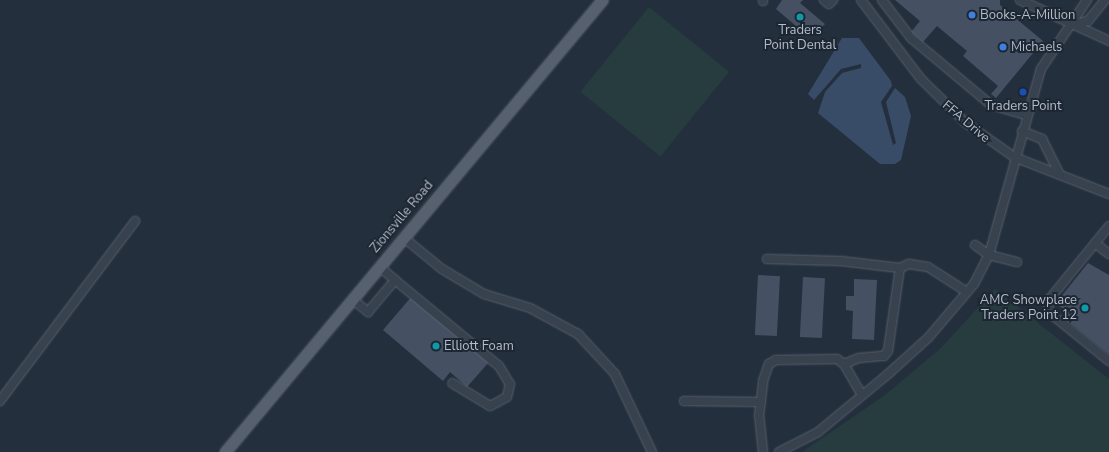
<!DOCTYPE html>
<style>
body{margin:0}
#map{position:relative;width:1109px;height:452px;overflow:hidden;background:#242f3e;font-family:"Nunito Sans",sans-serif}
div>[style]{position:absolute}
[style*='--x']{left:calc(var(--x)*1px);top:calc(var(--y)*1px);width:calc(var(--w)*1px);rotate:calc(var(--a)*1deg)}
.green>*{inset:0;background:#263c3f;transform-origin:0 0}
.water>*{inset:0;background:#394c67}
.building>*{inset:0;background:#455162;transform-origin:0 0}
.roads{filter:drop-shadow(0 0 1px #565f6c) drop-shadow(0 0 1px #565f6c)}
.minor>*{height:8px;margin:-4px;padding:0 4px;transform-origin:4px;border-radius:4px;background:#38414e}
.major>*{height:11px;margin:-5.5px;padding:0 5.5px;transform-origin:5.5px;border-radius:5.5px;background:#56606e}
.dots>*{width:11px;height:11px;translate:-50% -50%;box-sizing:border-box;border:2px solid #1d2633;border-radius:50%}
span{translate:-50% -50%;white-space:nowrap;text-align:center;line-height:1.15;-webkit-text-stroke:4px #1d2633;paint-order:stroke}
.poi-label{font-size:13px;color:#b4bcc9}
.left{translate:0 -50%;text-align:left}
.right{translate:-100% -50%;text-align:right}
.street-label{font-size:13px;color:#b4bcc9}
</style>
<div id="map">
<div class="green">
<i style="left:649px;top:7px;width:103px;height:109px;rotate:39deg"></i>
<i style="clip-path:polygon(995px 289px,1109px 379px,1109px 452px,802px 452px,885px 395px,941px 348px)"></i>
</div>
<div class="water">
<i style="clip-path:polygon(842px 38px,859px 38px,891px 81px,892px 86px,881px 102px,893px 145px,896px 143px,886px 102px,895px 88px,905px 97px,911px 116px,901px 160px,895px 164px,880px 164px,818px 113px,825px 92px,842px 73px,861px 68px,861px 64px,841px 69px,814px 100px,808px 94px)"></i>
</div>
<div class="building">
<i style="clip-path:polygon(782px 0,803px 0,800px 3px,825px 24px,815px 34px,809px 29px,803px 32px,776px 9px)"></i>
<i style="clip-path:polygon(895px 0,1000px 0,1000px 5px,1043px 41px,996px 98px,991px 94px,998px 86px,963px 56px,967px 51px,937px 26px,923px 42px,911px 32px,920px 21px)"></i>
<i style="clip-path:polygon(1088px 263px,1109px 275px,1109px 354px,1063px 317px,1067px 312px,1056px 303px)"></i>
<i style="left:758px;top:275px;width:22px;height:60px;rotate:3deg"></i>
<i style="left:803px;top:277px;width:22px;height:60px;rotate:3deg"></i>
<i style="clip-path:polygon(854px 279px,877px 280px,874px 340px,852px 339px,853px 311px,846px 310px,846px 296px,854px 296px)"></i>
<i style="clip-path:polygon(412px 296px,489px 362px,467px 387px,450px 372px,443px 381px,383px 330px)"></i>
</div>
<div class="roads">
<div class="minor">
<i style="--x:824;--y:0;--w:6;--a:39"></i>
<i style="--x:829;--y:4;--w:6;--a:-45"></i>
<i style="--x:861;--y:0;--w:99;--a:52.8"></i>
<i style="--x:921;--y:79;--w:63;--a:44.4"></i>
<i style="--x:966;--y:123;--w:59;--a:35.3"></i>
<i style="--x:1014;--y:157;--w:102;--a:21.3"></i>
<i style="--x:882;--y:0;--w:48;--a:52.7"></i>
<i style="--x:911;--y:38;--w:104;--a:39.9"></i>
<i style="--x:991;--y:105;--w:37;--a:16"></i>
<i style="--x:1020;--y:0;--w:98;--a:24.7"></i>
<i style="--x:763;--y:1;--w:1;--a:-90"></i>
<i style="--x:1072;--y:25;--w:16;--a:-14"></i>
<i style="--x:1088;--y:21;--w:27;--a:-51"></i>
<i style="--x:1022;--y:131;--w:22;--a:22"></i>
<i style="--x:1042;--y:139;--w:40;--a:63.4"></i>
<i style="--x:1109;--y:226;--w:98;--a:129.2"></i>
<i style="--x:1047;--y:302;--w:13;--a:72"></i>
<i style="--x:1051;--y:314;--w:75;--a:39"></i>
<i style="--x:403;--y:237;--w:50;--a:39.4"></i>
<i style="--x:442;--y:269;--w:49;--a:30.8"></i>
<i style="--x:484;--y:294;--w:48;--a:16.9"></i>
<i style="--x:530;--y:308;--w:55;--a:28.4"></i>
<i style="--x:578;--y:334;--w:54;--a:47.2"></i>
<i style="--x:615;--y:374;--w:86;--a:64.6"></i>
<i style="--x:1095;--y:243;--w:18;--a:38"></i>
<i style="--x:975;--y:245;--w:17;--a:36"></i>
<i style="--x:989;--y:255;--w:29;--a:14"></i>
<i style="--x:767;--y:259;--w:74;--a:1.5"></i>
<i style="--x:841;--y:261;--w:59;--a:6.8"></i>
<i style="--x:395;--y:280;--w:135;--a:39.6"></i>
<i style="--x:499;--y:366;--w:21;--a:59"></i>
<i style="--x:510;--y:384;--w:13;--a:103"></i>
<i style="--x:507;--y:397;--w:19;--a:152"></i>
<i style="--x:490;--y:406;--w:44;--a:-148.8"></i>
<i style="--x:352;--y:299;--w:21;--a:39"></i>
<i style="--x:368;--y:312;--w:42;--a:-49.8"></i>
<i style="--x:395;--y:280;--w:21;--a:-139"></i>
<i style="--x:844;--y:364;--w:16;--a:-22"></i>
<i style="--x:859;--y:358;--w:25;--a:-5"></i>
<i style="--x:884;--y:356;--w:6;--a:-51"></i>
<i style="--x:888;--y:351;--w:84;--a:-81.8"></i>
<i style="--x:900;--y:268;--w:10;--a:-24"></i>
<i style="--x:909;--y:264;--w:19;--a:9"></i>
<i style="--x:928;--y:267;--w:46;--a:32.7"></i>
<i style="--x:0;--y:401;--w:225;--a:-53.1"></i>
<i style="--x:684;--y:401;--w:77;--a:0.7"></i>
<i style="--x:763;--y:452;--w:36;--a:-96"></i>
<i style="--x:759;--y:416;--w:35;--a:-83"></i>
<i style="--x:763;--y:381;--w:18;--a:-71"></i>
<i style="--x:769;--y:364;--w:8;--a:-30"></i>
<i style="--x:776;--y:360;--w:61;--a:-0.9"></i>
<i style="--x:837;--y:359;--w:9;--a:36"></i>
<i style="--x:844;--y:364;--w:36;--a:60"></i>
<i style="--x:779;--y:452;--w:44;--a:-27.1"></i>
<i style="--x:818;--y:432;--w:89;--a:-39.6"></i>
<i style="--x:887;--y:375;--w:55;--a:-42.1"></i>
<i style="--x:928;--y:338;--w:71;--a:-49.6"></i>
<i style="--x:974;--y:284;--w:33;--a:-63"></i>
<i style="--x:989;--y:255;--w:193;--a:-74.4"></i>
<i style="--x:1041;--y:69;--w:83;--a:-56.3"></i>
</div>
<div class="major">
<i style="--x:225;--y:452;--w:589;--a:-50.17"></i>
</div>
</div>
<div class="dots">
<i style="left:972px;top:15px;background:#3f7fe0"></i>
<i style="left:800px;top:17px;background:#0f9aa8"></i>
<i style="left:1003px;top:47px;background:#3f7fe0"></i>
<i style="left:1023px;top:92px;background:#1a4fb4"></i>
<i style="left:1085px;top:308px;background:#0f9aa8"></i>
<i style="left:436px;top:346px;background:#0f9aa8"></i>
</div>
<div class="poi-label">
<span class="left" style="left:980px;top:15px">Books-A-Million</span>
<span style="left:800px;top:38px">Traders<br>Point Dental</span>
<span class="left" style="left:1011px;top:47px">Michaels</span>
<span style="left:1023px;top:106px">Traders Point</span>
<span class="right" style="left:1077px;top:308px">AMC Showplace<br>Traders Point 12</span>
<span class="left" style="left:444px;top:346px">Elliott Foam</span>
</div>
<div class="street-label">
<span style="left:966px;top:122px;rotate:40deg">FFA Drive</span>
<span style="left:402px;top:217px;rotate:-50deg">Zionsville Road</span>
</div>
</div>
